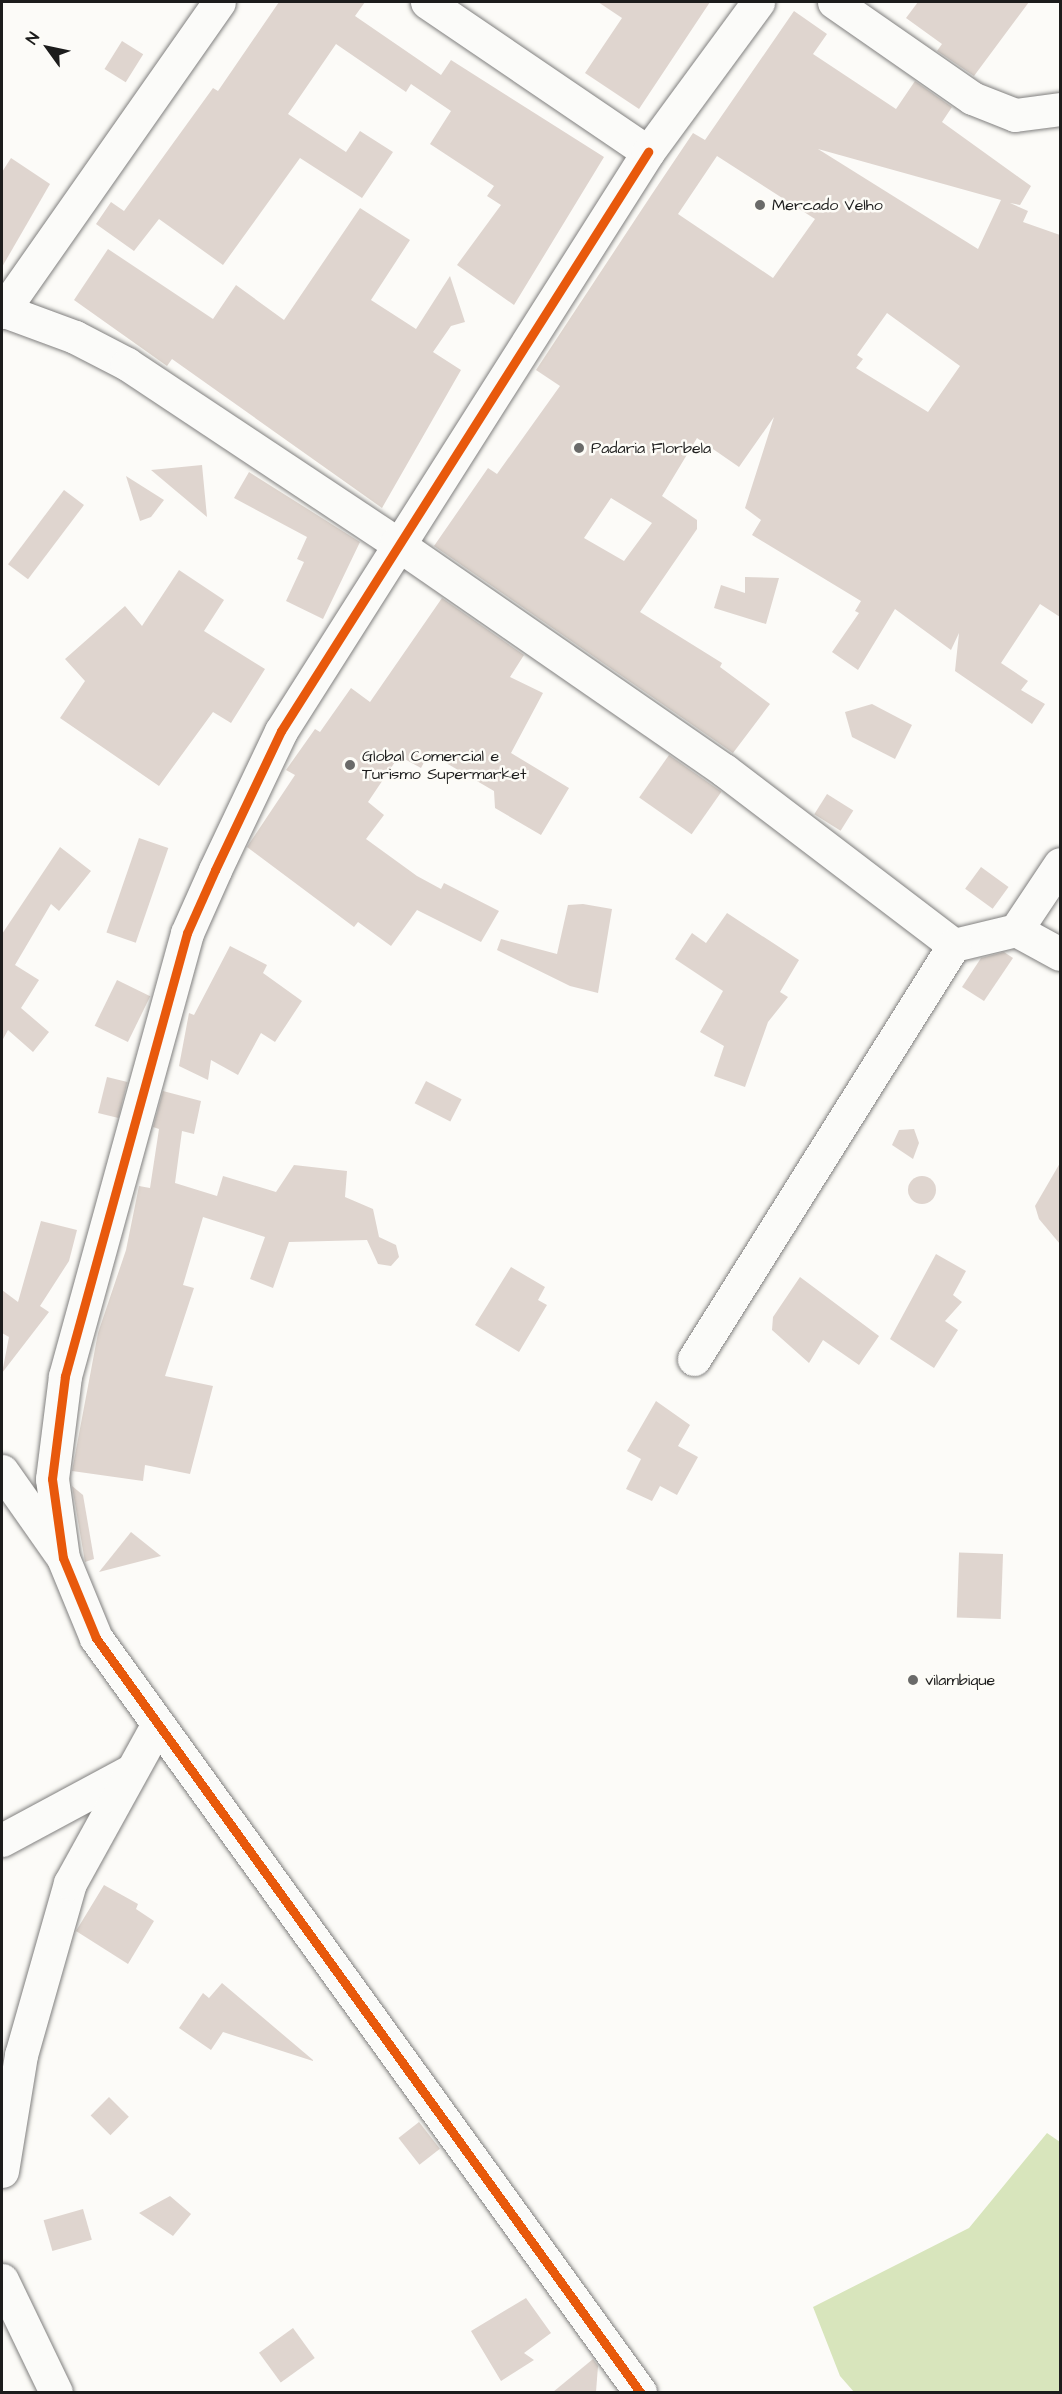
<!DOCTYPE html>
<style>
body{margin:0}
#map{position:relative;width:1062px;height:2394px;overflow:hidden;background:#fcfbf8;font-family:"Architects Daughter",sans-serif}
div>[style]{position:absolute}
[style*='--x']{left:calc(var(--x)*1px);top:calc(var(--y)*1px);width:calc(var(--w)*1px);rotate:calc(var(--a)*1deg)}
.green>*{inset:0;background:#d8e5bc}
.building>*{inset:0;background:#dfd5cf;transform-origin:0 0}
.round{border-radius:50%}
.roads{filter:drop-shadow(0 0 2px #81807f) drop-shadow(0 0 2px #81807f)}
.minor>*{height:33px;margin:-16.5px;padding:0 16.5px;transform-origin:16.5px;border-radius:16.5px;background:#fbfbf9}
.major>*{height:33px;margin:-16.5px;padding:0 16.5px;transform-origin:16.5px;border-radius:16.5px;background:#fbfbf9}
.cycleway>*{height:9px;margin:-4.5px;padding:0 4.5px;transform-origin:4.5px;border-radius:4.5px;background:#e8590c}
.dots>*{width:16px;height:16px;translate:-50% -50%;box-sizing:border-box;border:3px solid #fdfcf7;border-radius:50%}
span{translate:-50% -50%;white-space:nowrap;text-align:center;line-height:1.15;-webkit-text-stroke:5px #fdfcf7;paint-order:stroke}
.poi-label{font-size:16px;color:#1c1c1c}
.left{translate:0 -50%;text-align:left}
.frame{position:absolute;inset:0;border:3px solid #1c1c1c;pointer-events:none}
.north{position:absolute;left:18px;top:18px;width:60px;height:60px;-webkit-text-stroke:4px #fdfcf7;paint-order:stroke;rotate:303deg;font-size:16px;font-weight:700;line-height:24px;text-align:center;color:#1c1c1c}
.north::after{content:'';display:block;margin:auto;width:21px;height:27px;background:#1c1c1c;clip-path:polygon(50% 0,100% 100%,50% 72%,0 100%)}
</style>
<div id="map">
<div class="green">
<i style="clip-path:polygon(1047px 2133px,1060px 2142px,1060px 2392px,854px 2392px,840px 2376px,813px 2307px,969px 2228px)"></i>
</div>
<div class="building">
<i style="clip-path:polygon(279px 2px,365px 2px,355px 16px,441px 75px,451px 60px,604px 157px,514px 305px,457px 265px,501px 205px,487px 196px,494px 186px,430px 144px,451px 111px,411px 84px,406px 92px,336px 44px,288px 114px,346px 152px,360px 131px,393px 152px,362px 198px,300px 158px,223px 265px,159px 219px,134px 251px,96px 224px,111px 202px,124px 211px,213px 88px,218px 91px)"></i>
<i style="clip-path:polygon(598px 2px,710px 2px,639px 109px,585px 73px,622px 18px)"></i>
<i style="clip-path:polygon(918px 2px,1029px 2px,974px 76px,937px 51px,942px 44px,906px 18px)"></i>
<i style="clip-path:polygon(evenodd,794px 11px,827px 34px,813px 54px,896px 109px,915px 81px,952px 107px,942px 122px,1031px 186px,1020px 205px,1010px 203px,1028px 211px,1023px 222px,1060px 235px,1060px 617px,1040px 604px,1001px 663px,1028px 681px,1021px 690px,1045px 704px,1032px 724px,955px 671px,959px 633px,951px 650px,895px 609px,858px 670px,832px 652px,859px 613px,855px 611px,861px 601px,752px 535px,761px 520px,745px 508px,774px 417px,739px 467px,697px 438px,662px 496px,697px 520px,697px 529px,640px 612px,722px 663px,720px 667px,770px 704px,733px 753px,434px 546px,488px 468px,497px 474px,560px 386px,536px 370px,652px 194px,693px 133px,705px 140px,794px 11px,818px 149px,1001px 200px,978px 249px,818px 149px,794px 11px,717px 156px,815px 219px,773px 278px,678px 214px,717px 156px,794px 11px,887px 313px,960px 366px,928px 412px,856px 368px,863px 359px,857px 355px,887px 313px,794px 11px,611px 498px,652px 523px,624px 561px,584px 538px,611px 498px)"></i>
<i style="left:122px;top:41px;width:25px;height:33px;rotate:32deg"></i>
<i style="clip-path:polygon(11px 158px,50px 184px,2px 267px,2px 172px)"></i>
<i style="clip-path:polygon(360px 208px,410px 240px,371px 300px,416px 329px,450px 276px,465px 322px,451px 326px,433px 352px,461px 370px,382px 508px,172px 359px,167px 366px,74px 300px,108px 249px,213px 319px,236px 285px,284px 320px)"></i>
<i style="clip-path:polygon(202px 465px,207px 517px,151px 470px)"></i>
<i style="clip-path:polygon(249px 472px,360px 542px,323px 619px,286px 601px,304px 562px,297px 559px,307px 537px,234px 498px)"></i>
<i style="clip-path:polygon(126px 476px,164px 500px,151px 517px,140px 521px)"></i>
<i style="left:64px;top:490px;width:25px;height:93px;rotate:37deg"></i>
<i style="clip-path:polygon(179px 570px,224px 600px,204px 631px,265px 669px,231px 723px,213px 712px,159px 786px,60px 718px,85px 681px,65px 659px,125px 606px,142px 626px)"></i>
<i style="clip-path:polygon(745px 577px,779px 578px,766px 624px,714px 608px,721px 585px,745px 593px)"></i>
<i style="clip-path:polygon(442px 598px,524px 655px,510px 677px,543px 693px,511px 753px,569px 788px,541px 835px,495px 808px,494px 791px,429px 753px,421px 768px,399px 756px,368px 802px,384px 815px,366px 839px,417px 876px,441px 889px,444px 883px,499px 911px,481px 942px,417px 910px,391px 946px,358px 922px,354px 927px,247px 847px,295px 775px,286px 770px,315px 729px,320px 732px,351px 688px,370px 702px)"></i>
<i style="clip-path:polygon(872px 704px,912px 725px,895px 759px,852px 737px,845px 712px)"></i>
<i style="left:669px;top:755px;width:64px;height:52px;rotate:35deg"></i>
<i style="left:827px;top:794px;width:31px;height:24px;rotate:32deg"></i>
<i style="left:139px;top:838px;width:31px;height:100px;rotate:19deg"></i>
<i style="clip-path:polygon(60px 847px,91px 871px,59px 911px,51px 904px,15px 965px,39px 980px,21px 1008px,49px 1032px,33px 1052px,8px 1030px,2px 1041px,2px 934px)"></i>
<i style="left:981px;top:867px;width:34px;height:27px;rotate:36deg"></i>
<i style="clip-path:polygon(583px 904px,612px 909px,598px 993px,570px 986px,497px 950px,501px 939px,557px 954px,568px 905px)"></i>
<i style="clip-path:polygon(727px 913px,799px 960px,780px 992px,788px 997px,768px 1022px,745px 1087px,714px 1076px,724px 1046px,700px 1032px,723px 991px,675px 959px,692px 933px,706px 943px)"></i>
<i style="clip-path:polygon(230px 946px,267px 965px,263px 973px,302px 1001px,275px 1042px,261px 1033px,238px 1075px,211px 1060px,208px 1080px,179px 1066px,189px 1013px,194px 1015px)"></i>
<i style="clip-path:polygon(1004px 952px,1013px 958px,984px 1001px,962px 987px,981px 958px)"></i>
<i style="left:117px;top:980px;width:37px;height:51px;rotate:26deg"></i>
<i style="left:107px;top:1077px;width:21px;height:37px;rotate:14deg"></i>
<i style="left:426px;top:1081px;width:40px;height:25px;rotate:27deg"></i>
<i style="clip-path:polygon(163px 1091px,201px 1101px,194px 1134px,182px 1131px,175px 1183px,217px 1196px,223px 1176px,276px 1192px,294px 1165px,347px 1171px,345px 1197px,373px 1209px,379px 1237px,396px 1245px,399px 1257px,391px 1266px,378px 1264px,367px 1240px,289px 1242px,273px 1288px,250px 1279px,265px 1237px,203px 1217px,183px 1285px,194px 1288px,165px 1376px,213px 1386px,190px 1474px,145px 1465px,143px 1481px,72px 1471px,98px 1333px,126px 1250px,139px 1186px,150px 1188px,159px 1129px,153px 1127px)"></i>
<i style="clip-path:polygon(914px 1129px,919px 1143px,913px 1159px,892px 1145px,899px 1130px)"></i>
<i style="clip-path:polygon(1060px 1163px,1060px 1244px,1039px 1219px,1035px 1206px)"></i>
<i class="round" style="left:908px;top:1176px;width:28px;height:28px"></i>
<i style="clip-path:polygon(41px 1221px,77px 1230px,69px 1261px,40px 1306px,49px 1312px,2px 1373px,9px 1337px,2px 1333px,2px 1290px,18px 1302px)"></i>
<i style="clip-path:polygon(936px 1254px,966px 1271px,953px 1295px,962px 1302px,945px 1321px,958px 1330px,934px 1368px,890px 1339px)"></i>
<i style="clip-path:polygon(511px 1267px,545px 1287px,538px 1300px,547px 1305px,519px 1352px,475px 1325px)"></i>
<i style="clip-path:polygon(800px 1277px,879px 1336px,859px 1365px,823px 1340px,809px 1363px,772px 1330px,773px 1317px)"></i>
<i style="clip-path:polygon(656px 1401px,690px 1425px,678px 1446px,698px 1457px,677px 1495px,660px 1486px,652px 1501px,626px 1489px,641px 1459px,627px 1451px)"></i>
<i style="clip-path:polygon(72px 1486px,83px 1495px,94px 1559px,85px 1562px)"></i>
<i style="clip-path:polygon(131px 1532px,161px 1556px,99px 1572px)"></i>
<i style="left:1003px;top:1554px;width:65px;height:44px;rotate:92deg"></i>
<i style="clip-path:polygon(104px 1885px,138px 1904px,136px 1909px,154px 1921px,128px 1964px,76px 1931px)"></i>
<i style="clip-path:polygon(222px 1983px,313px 2060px,313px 2061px,223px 2032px,211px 2050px,179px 2028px,203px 1993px,209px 1998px)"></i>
<i style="left:109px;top:2097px;width:28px;height:26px;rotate:45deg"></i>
<i style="left:419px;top:2122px;width:34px;height:26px;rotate:52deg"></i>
<i style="clip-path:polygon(170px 2196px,191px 2214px,173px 2236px,139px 2213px)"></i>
<i style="left:83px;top:2209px;width:32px;height:41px;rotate:74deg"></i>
<i style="clip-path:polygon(526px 2298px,551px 2333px,524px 2353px,534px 2360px,501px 2381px,471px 2331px)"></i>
<i style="left:293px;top:2328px;width:37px;height:42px;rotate:54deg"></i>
<i style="clip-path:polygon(593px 2359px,598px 2366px,596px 2392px,553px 2392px)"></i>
</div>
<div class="roads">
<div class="minor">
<i style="--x:834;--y:2;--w:168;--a:34.8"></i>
<i style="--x:972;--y:98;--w:46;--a:21.6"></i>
<i style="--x:1015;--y:115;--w:45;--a:-7.6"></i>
<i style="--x:2;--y:310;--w:78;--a:20.3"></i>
<i style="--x:75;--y:337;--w:59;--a:27.4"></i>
<i style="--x:127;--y:364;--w:323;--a:33.6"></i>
<i style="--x:396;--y:543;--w:399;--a:34.7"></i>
<i style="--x:724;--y:770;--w:289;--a:37.3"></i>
<i style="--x:954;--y:945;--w:64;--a:-13.6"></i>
<i style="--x:1016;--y:930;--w:50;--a:28.6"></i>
<i style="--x:2;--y:312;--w:378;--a:-55"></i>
<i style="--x:1016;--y:930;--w:79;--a:-56.3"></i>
<i style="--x:694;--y:1359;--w:489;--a:-57.9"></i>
<i style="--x:2;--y:1471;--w:99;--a:54.9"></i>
<i style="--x:2;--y:1840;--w:145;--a:-28.3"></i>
<i style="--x:2;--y:2171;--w:118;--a:-80.7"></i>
<i style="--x:21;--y:2055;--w:179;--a:-74.1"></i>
<i style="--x:70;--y:1883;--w:178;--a:-61.1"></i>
<i style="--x:2;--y:2280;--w:124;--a:64.3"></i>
<i style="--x:640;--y:2392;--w:930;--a:-125.81"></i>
<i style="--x:96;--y:1638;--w:87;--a:-112.4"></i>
<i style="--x:63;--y:1558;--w:80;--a:-97.9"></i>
<i style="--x:52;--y:1479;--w:104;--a:-82.8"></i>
<i style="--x:65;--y:1376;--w:459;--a:-74.6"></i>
<i style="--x:187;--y:933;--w:69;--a:-66"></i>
<i style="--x:215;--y:870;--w:154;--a:-64.6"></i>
<i style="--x:281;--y:731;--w:686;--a:-57.63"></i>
</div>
<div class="major">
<i style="--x:427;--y:2;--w:267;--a:34.2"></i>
<i style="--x:648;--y:152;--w:186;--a:-53.7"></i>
</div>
</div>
<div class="cycleway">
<i style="--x:640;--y:2392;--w:930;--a:-125.81"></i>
<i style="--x:96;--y:1638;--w:87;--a:-112.4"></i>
<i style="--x:63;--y:1558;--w:80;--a:-97.9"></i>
<i style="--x:52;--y:1479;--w:104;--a:-82.8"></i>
<i style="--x:65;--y:1376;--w:459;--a:-74.6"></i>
<i style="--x:187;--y:933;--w:69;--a:-66"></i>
<i style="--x:215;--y:870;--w:154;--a:-64.6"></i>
<i style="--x:281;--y:731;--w:686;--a:-57.63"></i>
</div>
<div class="dots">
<i style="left:760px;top:205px;background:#6a6a69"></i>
<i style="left:579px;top:448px;background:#6a6a69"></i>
<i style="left:350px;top:765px;background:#6a6a69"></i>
<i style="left:913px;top:1680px;background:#6a6a69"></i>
</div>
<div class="poi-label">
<span class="left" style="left:772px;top:205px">Mercado Velho</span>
<span class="left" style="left:591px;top:448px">Padaria Florbela</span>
<span class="left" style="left:362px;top:765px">Global Comercial e<br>Turismo Supermarket</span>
<span class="left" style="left:925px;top:1680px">vilambique</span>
</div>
<div class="frame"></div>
<div class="north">N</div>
</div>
